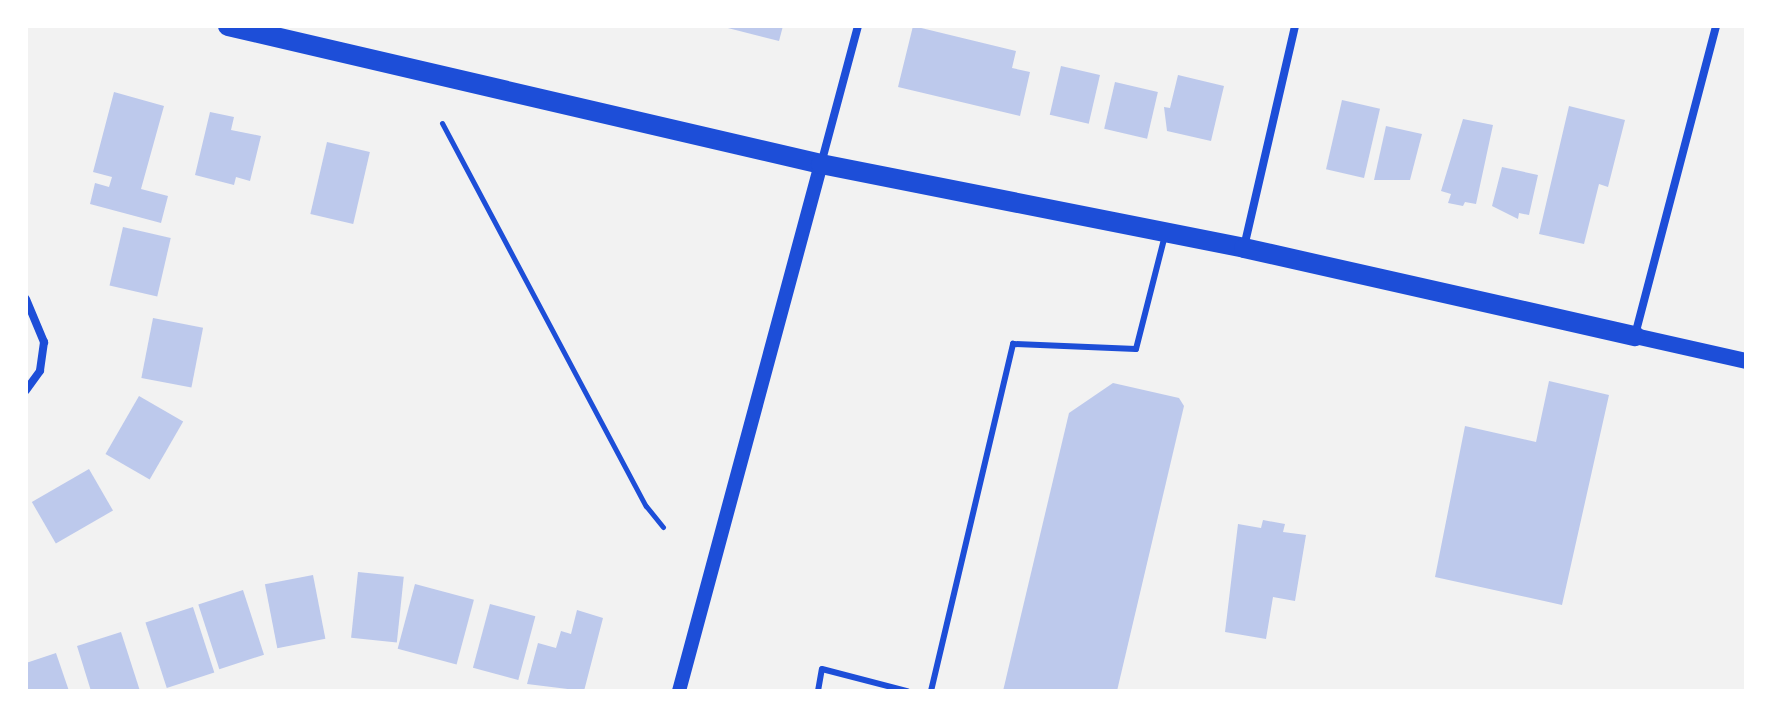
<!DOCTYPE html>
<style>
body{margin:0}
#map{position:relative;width:1772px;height:717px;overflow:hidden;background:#f2f2f2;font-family:Spectral,serif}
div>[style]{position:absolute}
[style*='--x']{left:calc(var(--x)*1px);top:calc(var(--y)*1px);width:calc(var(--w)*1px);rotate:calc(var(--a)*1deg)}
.building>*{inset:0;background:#bdc9ec;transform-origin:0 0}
.path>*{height:5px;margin:-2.5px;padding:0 2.5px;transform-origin:2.5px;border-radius:2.5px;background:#1d4ed8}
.service>*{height:6px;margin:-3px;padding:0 3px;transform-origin:3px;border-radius:3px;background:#1d4ed8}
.minor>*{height:8px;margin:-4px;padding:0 4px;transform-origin:4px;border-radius:4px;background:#1d4ed8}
.tertiary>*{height:14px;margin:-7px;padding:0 7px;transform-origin:7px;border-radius:7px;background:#1d4ed8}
.secondary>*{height:16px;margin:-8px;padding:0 8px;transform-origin:8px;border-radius:8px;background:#1d4ed8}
.primary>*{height:20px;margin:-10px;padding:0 10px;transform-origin:10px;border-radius:10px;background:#1d4ed8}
span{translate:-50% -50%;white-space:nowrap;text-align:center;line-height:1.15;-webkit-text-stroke:6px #fff;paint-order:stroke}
.frame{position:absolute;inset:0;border:28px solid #fff;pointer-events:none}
</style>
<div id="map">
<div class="building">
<i style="clip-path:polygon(720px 26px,783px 26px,779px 41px)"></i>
<i style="clip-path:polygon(913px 26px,1016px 51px,1012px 68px,1030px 72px,1020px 116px,898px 87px)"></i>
<i style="left:1061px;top:66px;width:40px;height:50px;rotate:13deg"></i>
<i style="clip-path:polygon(1178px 75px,1224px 86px,1211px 141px,1167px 131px,1164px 107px,1170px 108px)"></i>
<i style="left:1115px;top:82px;width:44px;height:48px;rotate:13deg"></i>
<i style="clip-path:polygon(114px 92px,164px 106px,141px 189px,168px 196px,161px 223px,90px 204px,95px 183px,109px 187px,112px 177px,93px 172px)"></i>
<i style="left:1342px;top:100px;width:39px;height:71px;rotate:13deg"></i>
<i style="clip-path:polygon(1569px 106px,1625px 120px,1608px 187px,1599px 184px,1584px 244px,1539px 234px)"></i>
<i style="clip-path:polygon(210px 112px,234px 117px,231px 130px,261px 136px,250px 181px,236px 177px,234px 185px,195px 175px)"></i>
<i style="clip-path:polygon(1463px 119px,1493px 125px,1476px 204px,1465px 202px,1463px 206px,1448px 203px,1451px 194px,1441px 191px)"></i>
<i style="clip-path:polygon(1386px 126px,1422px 134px,1410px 180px,1374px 180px)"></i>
<i style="left:327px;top:142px;width:44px;height:74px;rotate:13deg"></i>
<i style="clip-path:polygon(1502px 167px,1538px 175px,1529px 215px,1519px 213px,1518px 219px,1492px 206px)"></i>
<i style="left:123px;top:227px;width:49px;height:60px;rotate:13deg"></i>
<i style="left:153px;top:318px;width:51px;height:61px;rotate:11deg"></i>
<i style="clip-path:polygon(1549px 381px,1609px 395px,1562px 605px,1435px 577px,1465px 426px,1536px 442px)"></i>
<i style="clip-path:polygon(1113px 383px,1179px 398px,1184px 406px,1117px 691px,1003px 691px,1069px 413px)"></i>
<i style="left:139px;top:396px;width:51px;height:67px;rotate:30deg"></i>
<i style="left:89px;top:469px;width:48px;height:66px;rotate:60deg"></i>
<i style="clip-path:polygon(1263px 520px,1285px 524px,1283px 532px,1306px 535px,1295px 601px,1273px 597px,1266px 639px,1225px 632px,1238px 524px,1261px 528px)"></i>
<i style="left:358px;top:572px;width:46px;height:66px;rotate:6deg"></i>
<i style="left:313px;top:575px;width:65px;height:49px;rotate:79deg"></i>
<i style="left:415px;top:584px;width:61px;height:67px;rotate:15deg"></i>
<i style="left:243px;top:590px;width:68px;height:47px;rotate:72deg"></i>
<i style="left:490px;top:604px;width:47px;height:66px;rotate:15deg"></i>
<i style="left:193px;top:607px;width:69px;height:50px;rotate:72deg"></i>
<i style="clip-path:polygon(577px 610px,603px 618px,584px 691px,527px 684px,538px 643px,556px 648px,561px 631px,571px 634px)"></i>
<i style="clip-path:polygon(121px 632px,140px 691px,91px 691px,77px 646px)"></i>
<i style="clip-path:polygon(56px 653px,69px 691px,26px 691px,26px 663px)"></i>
</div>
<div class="path">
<i style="--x:442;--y:123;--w:434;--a:62"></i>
<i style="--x:646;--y:506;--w:27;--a:51"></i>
</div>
<div class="service">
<i style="--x:818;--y:691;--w:22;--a:-80"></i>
<i style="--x:822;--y:669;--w:88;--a:14.5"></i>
<i style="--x:931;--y:691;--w:357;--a:-76.7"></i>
<i style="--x:1013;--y:344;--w:123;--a:2.3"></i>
<i style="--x:1136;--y:349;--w:118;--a:-75.7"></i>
</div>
<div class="minor">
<i style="--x:821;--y:164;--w:143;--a:-75"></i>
<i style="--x:1244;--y:247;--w:227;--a:-77"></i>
<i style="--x:26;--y:299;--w:47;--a:67.3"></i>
<i style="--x:44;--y:342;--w:29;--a:98"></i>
<i style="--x:40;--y:371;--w:24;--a:126"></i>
<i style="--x:1635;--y:335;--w:319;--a:-75.3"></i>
</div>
<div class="tertiary">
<i style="--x:679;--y:691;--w:546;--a:-74.92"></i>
</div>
<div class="secondary">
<i style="--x:1635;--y:336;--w:114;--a:12.7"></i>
</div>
<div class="primary">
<i style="--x:228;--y:26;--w:609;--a:13.1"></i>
<i style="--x:821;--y:164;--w:431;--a:11.2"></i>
<i style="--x:1244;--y:248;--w:401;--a:12.7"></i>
</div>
<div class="frame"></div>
</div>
